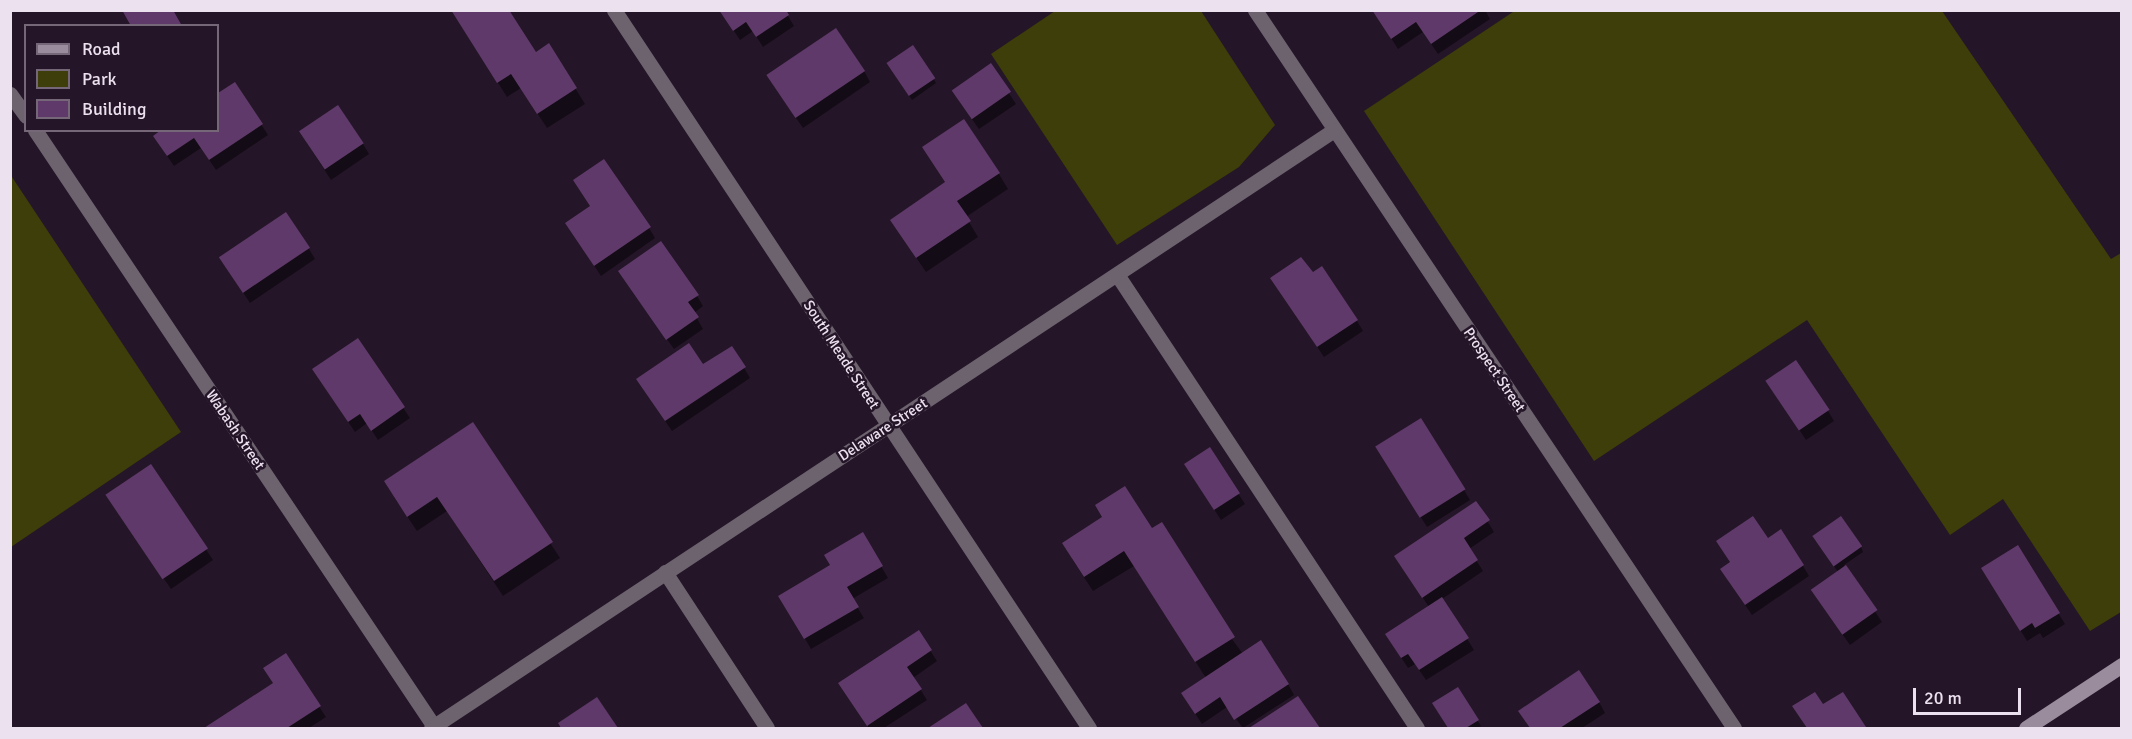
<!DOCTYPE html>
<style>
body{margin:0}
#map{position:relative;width:2132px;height:739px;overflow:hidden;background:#251528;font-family:Signika,sans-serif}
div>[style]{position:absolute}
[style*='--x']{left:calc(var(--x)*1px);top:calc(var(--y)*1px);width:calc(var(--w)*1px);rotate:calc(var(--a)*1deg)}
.green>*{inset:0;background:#3d3e09}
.shadow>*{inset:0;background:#0007}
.building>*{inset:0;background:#5f3969;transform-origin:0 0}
.lane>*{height:15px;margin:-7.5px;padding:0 7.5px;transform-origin:7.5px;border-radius:7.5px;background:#6c636e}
.street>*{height:15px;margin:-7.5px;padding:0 7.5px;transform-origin:7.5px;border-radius:7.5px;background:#6c636e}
.secondary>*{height:15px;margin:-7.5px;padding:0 7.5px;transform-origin:7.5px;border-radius:7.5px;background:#9a8c9d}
span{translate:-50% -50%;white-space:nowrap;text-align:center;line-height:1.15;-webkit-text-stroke:5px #251528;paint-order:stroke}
.street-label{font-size:15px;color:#ece1ee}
.frame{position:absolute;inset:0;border:12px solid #ece1ee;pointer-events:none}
.legend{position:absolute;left:24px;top:24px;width:195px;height:108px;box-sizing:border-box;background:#251528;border:2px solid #756777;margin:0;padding:8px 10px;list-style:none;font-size:18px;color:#ece1ee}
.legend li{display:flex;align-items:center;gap:12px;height:30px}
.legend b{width:30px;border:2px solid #756777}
.scale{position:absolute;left:1913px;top:688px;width:108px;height:27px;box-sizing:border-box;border:3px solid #ece1ee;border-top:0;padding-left:8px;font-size:18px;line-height:21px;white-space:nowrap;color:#ece1ee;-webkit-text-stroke:4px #251528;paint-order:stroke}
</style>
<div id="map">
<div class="green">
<i style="clip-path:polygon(1516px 10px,1942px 11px,2111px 259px,2121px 253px,2121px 612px,2090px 631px,2003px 499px,1950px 535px,1807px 320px,1594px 461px,1364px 111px)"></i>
<i style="clip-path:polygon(1055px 11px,1201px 11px,1275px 125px,1239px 167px,1117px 245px,991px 54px)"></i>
<i style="clip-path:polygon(10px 174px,181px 432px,11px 547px,10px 547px)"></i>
</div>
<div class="shadow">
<i style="clip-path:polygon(452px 10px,535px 54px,549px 46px,585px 104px,547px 128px,521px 88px,507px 97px)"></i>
<i style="clip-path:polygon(720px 10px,788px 16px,794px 26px,763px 47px,753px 31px,740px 40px)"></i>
<i style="clip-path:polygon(1373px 10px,1485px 10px,1490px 19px,1438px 54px,1423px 32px,1398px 49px)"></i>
<i style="clip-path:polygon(990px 65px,1016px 104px,979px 129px,959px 101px)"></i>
<i style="clip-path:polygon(891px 68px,933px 78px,936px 83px,912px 100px)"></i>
<i style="clip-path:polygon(864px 71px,870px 82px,803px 128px,774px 86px)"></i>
<i style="clip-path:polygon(235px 84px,268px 135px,216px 170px,201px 148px,174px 166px,161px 147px,218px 130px,218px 95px)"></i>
<i style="clip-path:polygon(307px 143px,363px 144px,369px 154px,331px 180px)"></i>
<i style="clip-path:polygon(924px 148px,999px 174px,1008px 189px,966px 217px,978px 237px,926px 272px,901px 235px,946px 183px)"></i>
<i style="clip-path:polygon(592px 207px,649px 228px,655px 238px,601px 276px,567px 224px)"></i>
<i style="clip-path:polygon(309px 249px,315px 259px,250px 303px,227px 268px)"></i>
<i style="clip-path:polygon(626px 282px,697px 296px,703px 306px,694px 313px,703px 329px,674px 349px)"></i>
<i style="clip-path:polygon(1278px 289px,1357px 321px,1363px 331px,1324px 357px)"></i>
<i style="clip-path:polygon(357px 340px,410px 418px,378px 440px,367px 423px,355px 432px,320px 380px)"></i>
<i style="clip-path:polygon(703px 366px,744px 368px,750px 378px,672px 431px,644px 390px)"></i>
<i style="clip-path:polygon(1774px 392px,1828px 411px,1834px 421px,1806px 440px)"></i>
<i style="clip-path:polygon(473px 424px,560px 558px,503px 596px,447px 511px,417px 531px,394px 497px)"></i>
<i style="clip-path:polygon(1209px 449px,1245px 504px,1221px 520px,1192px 475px)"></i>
<i style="clip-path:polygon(1383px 457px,1464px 490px,1470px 500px,1427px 527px)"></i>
<i style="clip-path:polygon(151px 466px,213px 560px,171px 589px,114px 506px)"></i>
<i style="clip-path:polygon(1476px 503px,1494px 532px,1469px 549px,1483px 571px,1442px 599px,1474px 650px,1426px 680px,1415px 664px,1408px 668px,1393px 645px,1429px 607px,1402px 567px)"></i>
<i style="clip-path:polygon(1152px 530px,1243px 654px,1288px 684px,1294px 695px,1243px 728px,1227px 707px,1202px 724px,1189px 704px,1206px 678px,1134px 566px,1093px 591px,1072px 559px)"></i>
<i style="clip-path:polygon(862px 534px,888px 578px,852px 599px,864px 618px,811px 649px,780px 596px,832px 566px)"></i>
<i style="clip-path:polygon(1767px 541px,1803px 566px,1809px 576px,1752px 615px,1728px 580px,1732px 563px)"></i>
<i style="clip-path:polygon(1817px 541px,1861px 547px,1863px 552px,1844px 565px,1882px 622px,1850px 645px,1819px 601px,1838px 572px)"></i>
<i style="clip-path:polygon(2017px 547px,2065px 624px,2043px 638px,2040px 633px,2027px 641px,1989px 579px)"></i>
<i style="clip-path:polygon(918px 632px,937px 661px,913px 678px,927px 700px,884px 728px,869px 728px,847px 694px)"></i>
<i style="clip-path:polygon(285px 655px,326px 717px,309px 728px,207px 728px,274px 684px)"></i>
<i style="clip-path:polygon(1458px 689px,1481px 726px,1477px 728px,1449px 728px,1434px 704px)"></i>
<i style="clip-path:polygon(1843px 694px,1865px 728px,1808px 728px,1794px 706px,1822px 706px)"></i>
<i style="clip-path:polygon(1297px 698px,1318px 728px,1252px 728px)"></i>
<i style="clip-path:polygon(596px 699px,616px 728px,563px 728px,560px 724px)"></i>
<i style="clip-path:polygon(1599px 702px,1605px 713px,1582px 728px,1530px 728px,1526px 722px)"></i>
<i style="clip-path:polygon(965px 705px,981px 728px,931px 728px)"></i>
</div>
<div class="building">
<i style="clip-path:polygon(122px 10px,173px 10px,182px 26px,131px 26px)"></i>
<i style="clip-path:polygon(451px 10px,509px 10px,536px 52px,549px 43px,577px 88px,537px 114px,511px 74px,497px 83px)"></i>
<i style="clip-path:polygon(719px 10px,786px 10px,789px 15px,756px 37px,746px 22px,733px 31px)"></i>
<i style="clip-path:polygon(1372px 10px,1481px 10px,1431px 44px,1416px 22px,1391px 39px)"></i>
<i style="left:836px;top:28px;width:52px;height:84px;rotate:56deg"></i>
<i style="left:913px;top:45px;width:40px;height:32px;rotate:56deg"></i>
<i style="left:991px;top:63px;width:35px;height:48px;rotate:55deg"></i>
<i style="clip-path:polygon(235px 82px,263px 124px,209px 160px,194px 138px,167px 156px,153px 136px,161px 130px,218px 130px,218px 93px)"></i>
<i style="left:338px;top:105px;width:46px;height:47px;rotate:56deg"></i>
<i style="clip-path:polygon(964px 119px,1000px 173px,957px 201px,971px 221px,916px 258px,890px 220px,945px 182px,922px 147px)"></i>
<i style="clip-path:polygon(604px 159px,651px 227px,594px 266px,565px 223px,590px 206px,573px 180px)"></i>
<i style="left:286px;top:212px;width:43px;height:81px;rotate:56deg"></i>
<i style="clip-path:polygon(661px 241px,699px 295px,688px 302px,699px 317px,666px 340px,618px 271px)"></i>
<i style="clip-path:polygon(1301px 257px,1313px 272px,1322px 266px,1358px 320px,1317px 347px,1270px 278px)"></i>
<i style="clip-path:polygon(358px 338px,405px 407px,371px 431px,360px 414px,348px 422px,312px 369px)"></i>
<i style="clip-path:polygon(689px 343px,703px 364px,732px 346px,746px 367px,665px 421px,636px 379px)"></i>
<i style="left:1796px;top:360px;width:60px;height:37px;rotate:56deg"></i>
<i style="left:1421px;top:418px;width:84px;height:54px;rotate:58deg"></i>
<i style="clip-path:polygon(473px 422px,553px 542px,494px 581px,437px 497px,407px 517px,384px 481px)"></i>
<i style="left:1210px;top:447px;width:55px;height:31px;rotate:57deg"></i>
<i style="left:151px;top:464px;width:102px;height:55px;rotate:56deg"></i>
<i style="clip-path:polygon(1125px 486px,1152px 528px,1162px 522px,1235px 637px,1195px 662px,1124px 551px,1084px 577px,1062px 543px,1102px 517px,1095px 505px)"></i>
<i style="clip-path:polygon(1476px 501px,1490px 520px,1464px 538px,1478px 560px,1422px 598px,1394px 556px)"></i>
<i style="clip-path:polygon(1753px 516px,1768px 538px,1781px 529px,1804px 565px,1745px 605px,1720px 569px,1730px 562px,1716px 541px)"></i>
<i style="left:1841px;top:516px;width:37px;height:35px;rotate:55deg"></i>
<i style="clip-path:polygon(863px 532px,883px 566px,847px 587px,859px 607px,804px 639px,778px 596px,830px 565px,824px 555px)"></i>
<i style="clip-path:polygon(2018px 545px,2060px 613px,2035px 628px,2032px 623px,2020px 631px,1981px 568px)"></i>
<i style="left:1846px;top:565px;width:55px;height:43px;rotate:55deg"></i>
<i style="clip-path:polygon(1442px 597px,1469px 638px,1419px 670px,1408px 654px,1401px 658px,1385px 634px)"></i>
<i style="clip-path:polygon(919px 630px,932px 650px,907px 667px,922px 689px,867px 726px,838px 683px)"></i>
<i style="clip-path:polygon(1261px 640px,1289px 684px,1234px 720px,1220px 697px,1195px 714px,1181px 693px)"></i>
<i style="clip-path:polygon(286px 653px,321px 706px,287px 728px,204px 728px,273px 683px,263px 668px)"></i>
<i style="clip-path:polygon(1579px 670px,1600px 702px,1560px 728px,1530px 728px,1518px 711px)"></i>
<i style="clip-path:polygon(1458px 687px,1479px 720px,1466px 728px,1448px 728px,1432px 703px)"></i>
<i style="clip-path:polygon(1815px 692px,1823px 704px,1843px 692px,1866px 727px,1807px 728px,1792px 706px)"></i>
<i style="clip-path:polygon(1298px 696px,1320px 728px,1249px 728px)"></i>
<i style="clip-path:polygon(597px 697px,618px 728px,561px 728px,558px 723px)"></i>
<i style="clip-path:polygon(966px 703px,983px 728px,928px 728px)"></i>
</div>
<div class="lane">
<i style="--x:1118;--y:276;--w:542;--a:56.52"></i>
<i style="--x:665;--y:572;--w:186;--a:56.8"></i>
</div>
<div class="street">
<i style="--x:614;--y:10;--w:861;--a:56.51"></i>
<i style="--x:1255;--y:10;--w:863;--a:56.29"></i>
<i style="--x:10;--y:94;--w:27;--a:54"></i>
<i style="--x:35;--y:130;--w:719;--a:56.22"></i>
<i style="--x:431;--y:728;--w:1083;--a:-33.51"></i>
</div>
<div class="secondary">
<i style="--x:2026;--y:728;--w:115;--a:-33.3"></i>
</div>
<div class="street-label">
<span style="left:841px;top:355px;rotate:57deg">South Meade Street</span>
<span style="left:1494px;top:370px;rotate:56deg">Prospect Street</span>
<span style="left:235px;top:430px;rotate:56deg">Wabash Street</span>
<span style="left:883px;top:430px;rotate:-33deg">Delaware Street</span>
</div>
<div class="frame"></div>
<ul class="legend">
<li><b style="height:8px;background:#9a8c9d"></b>Road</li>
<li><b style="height:16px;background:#3d3e09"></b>Park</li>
<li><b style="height:16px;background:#5f3969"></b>Building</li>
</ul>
<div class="scale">20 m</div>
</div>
